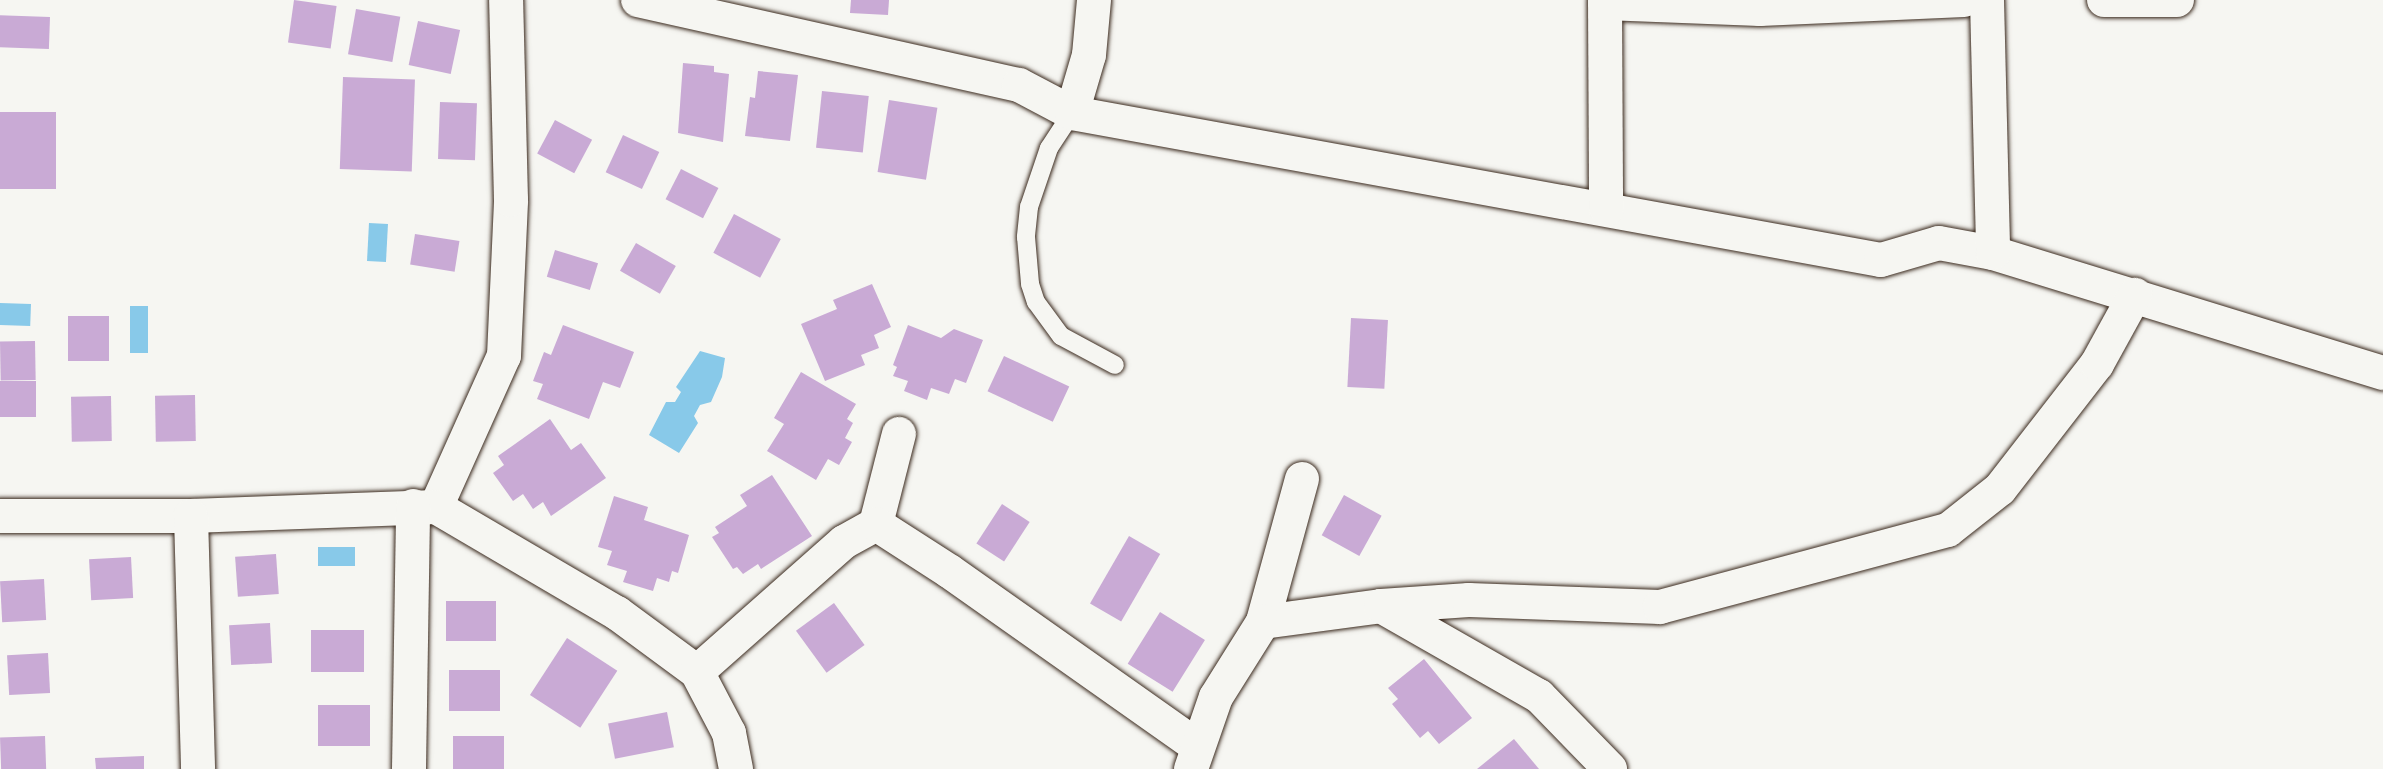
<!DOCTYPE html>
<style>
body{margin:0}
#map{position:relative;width:2383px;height:769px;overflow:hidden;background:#f6f6f2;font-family:"Playpen Sans",sans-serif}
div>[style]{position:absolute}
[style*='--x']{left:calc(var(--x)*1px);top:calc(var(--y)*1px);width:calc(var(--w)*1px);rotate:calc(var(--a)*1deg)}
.water>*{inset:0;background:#88c9e9;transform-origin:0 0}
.building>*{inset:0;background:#c9aad5;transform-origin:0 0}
.roads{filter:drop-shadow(0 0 2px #3b2a1e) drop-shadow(0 0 2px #3b2a1e)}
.lane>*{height:18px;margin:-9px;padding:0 9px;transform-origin:9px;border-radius:9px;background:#f6f6f2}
.street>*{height:34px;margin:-17px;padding:0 17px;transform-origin:17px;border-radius:17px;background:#f6f6f2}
span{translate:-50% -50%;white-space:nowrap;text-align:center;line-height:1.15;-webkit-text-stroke:8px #f6f6f2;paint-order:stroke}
</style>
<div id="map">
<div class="water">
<i style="left:369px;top:223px;width:19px;height:38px;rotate:3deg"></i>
<i style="left:0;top:303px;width:31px;height:22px;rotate:2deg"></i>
<i style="left:130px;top:306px;width:18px;height:47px"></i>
<i style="clip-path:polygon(700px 351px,725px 358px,722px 377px,711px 402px,700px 405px,694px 416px,698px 423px,679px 453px,649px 435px,666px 402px,675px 402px,681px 392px,676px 387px)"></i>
<i style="left:318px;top:547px;width:37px;height:19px"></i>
</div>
<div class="building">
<i style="left:294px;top:0;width:43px;height:43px;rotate:8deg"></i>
<i style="clip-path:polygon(851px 0,889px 0,888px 15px,850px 13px)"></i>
<i style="left:356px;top:9px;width:45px;height:46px;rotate:10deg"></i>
<i style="left:50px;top:17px;width:32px;height:50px;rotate:92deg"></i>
<i style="left:418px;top:21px;width:43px;height:45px;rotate:12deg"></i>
<i style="clip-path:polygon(683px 63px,714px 66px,714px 72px,729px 74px,723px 142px,678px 133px)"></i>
<i style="clip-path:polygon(758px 71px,798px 75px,790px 141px,745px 136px,750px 97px,755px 98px)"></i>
<i style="left:343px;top:77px;width:72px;height:92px;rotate:2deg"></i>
<i style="left:822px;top:91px;width:47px;height:57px;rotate:6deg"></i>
<i style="left:889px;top:100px;width:49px;height:73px;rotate:9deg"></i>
<i style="left:440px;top:102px;width:37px;height:57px;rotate:2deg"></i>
<i style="left:56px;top:112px;width:77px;height:56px;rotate:90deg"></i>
<i style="left:555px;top:120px;width:42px;height:38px;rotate:28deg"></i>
<i style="left:623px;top:135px;width:40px;height:41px;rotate:25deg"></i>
<i style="left:681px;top:169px;width:42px;height:34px;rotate:27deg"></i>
<i style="left:734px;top:214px;width:53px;height:44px;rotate:28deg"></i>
<i style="left:415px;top:234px;width:45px;height:31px;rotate:9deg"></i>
<i style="left:636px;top:243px;width:46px;height:32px;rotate:30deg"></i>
<i style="left:555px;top:250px;width:45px;height:28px;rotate:17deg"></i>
<i style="clip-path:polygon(872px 284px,891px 327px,874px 335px,879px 348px,861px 355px,865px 365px,825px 381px,801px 324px,837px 309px,833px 300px)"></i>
<i style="left:109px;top:316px;width:45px;height:41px;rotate:90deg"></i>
<i style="left:1351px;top:318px;width:37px;height:69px;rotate:3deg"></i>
<i style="clip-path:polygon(563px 325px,634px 352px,620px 388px,603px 382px,589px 419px,537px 399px,543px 384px,533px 381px,544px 352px,551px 355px)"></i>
<i style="clip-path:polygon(908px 325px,941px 338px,954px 329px,983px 340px,966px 383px,955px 379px,949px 394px,931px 388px,927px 400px,904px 391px,908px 381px,893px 376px,897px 367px,893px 365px)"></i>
<i style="left:35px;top:341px;width:39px;height:35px;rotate:89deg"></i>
<i style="left:1004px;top:356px;width:72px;height:39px;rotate:25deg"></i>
<i style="clip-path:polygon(801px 372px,856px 404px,847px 419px,853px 423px,845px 438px,852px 442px,839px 465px,828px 459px,816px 480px,767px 451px,784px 424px,774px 418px)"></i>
<i style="left:0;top:381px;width:36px;height:36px"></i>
<i style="left:195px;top:395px;width:46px;height:40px;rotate:89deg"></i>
<i style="left:111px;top:396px;width:45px;height:40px;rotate:89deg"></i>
<i style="clip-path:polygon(550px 419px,571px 450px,581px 443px,606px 478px,551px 516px,543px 502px,533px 509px,523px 494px,513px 501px,493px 473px,504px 465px,498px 456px)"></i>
<i style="clip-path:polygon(772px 475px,812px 536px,761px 569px,758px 564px,743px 574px,737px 567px,733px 569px,712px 537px,719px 533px,715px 527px,747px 506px,740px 495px)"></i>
<i style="left:1344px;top:495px;width:43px;height:46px;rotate:29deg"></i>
<i style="clip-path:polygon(614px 496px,648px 507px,644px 520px,689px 535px,678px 573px,672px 571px,669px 582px,657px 578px,653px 591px,623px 582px,627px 571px,607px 565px,612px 551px,598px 547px)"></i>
<i style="left:1002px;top:504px;width:33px;height:47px;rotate:33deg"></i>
<i style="left:1129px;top:536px;width:36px;height:78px;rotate:30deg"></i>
<i style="left:276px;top:554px;width:40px;height:41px;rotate:86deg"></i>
<i style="left:131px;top:557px;width:41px;height:42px;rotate:87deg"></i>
<i style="left:44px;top:579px;width:41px;height:44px;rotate:87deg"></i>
<i style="left:446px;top:601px;width:50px;height:40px"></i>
<i style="left:834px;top:603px;width:52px;height:47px;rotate:54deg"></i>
<i style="left:1160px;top:612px;width:53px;height:61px;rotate:32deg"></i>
<i style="left:270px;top:623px;width:40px;height:41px;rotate:87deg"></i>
<i style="left:364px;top:630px;width:42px;height:53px;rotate:90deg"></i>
<i style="left:567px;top:638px;width:60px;height:68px;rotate:33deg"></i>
<i style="left:48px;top:653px;width:40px;height:41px;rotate:87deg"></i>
<i style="clip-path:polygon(1424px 659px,1472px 718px,1439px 744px,1428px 731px,1420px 738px,1392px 704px,1398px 699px,1388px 688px)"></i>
<i style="left:500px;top:670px;width:41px;height:51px;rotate:90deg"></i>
<i style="left:370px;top:705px;width:41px;height:52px;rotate:90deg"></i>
<i style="left:667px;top:712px;width:36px;height:60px;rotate:79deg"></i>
<i style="left:45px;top:736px;width:33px;height:45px;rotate:88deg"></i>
<i style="left:453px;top:736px;width:51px;height:33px"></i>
<i style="clip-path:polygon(1514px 739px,1539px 769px,1477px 769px)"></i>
<i style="clip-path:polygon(144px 756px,144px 769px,96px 769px,95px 758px)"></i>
</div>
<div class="roads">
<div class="lane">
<i style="--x:1072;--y:113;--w:42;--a:123.3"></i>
<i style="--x:1049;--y:148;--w:62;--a:108.7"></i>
<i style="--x:1029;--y:207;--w:30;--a:96"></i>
<i style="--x:1026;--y:237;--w:47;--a:85.1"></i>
<i style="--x:1030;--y:284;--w:19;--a:72"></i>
<i style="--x:1036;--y:302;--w:42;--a:53.7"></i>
<i style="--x:1061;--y:336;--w:61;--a:28.2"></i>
</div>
<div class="street">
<i style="--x:638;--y:0;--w:390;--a:12.6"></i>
<i style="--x:1019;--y:85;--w:60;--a:27.8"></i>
<i style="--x:1072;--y:113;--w:822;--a:10.3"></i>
<i style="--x:1881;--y:260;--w:60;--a:-16.3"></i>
<i style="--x:1939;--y:243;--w:55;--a:10.5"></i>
<i style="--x:1993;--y:253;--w:408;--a:17.1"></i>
<i style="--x:1605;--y:0;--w:209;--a:89.7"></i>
<i style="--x:1987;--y:0;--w:253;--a:88.6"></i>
<i style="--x:2104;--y:0;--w:73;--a:0"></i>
<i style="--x:1605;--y:3;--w:155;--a:2.2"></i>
<i style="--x:1760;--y:9;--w:204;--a:-2.5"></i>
<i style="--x:1072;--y:113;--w:60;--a:-73.7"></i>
<i style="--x:1089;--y:55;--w:55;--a:-84.8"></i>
<i style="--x:1302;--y:479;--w:148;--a:105.3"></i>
<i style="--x:1263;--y:622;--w:119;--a:-7.7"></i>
<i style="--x:1381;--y:606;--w:88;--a:-3.9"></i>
<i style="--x:1469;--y:600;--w:191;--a:2.1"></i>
<i style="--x:1660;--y:607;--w:298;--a:-15"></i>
<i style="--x:1948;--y:530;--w:66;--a:-38.3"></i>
<i style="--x:2000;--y:489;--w:158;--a:-52.2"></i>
<i style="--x:2097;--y:364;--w:79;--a:-61.2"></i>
<i style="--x:436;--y:507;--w:166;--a:-65.8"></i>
<i style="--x:504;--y:356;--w:156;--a:-87.4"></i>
<i style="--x:511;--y:200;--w:200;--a:-91.4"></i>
<i style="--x:0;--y:516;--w:191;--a:0"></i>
<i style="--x:191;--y:516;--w:245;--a:-2.1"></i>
<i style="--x:436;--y:507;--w:210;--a:30.4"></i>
<i style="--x:617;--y:613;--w:99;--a:36.4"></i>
<i style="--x:697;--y:672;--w:69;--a:62.3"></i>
<i style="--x:729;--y:733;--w:37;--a:79"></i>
<i style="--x:191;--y:516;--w:253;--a:88.4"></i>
<i style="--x:876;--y:524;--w:93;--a:-75.7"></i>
<i style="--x:1381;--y:606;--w:182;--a:29.7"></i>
<i style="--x:1539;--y:696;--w:102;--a:45.8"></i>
<i style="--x:697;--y:672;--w:196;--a:-41.5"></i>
<i style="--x:844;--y:542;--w:37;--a:-29"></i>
<i style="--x:876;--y:524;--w:87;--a:32.8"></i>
<i style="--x:949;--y:571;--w:304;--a:35.2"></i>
<i style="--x:409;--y:769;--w:263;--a:-89.1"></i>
<i style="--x:1191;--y:769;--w:76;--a:-70.9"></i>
<i style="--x:1216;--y:697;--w:89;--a:-57.9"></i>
</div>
</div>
</div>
